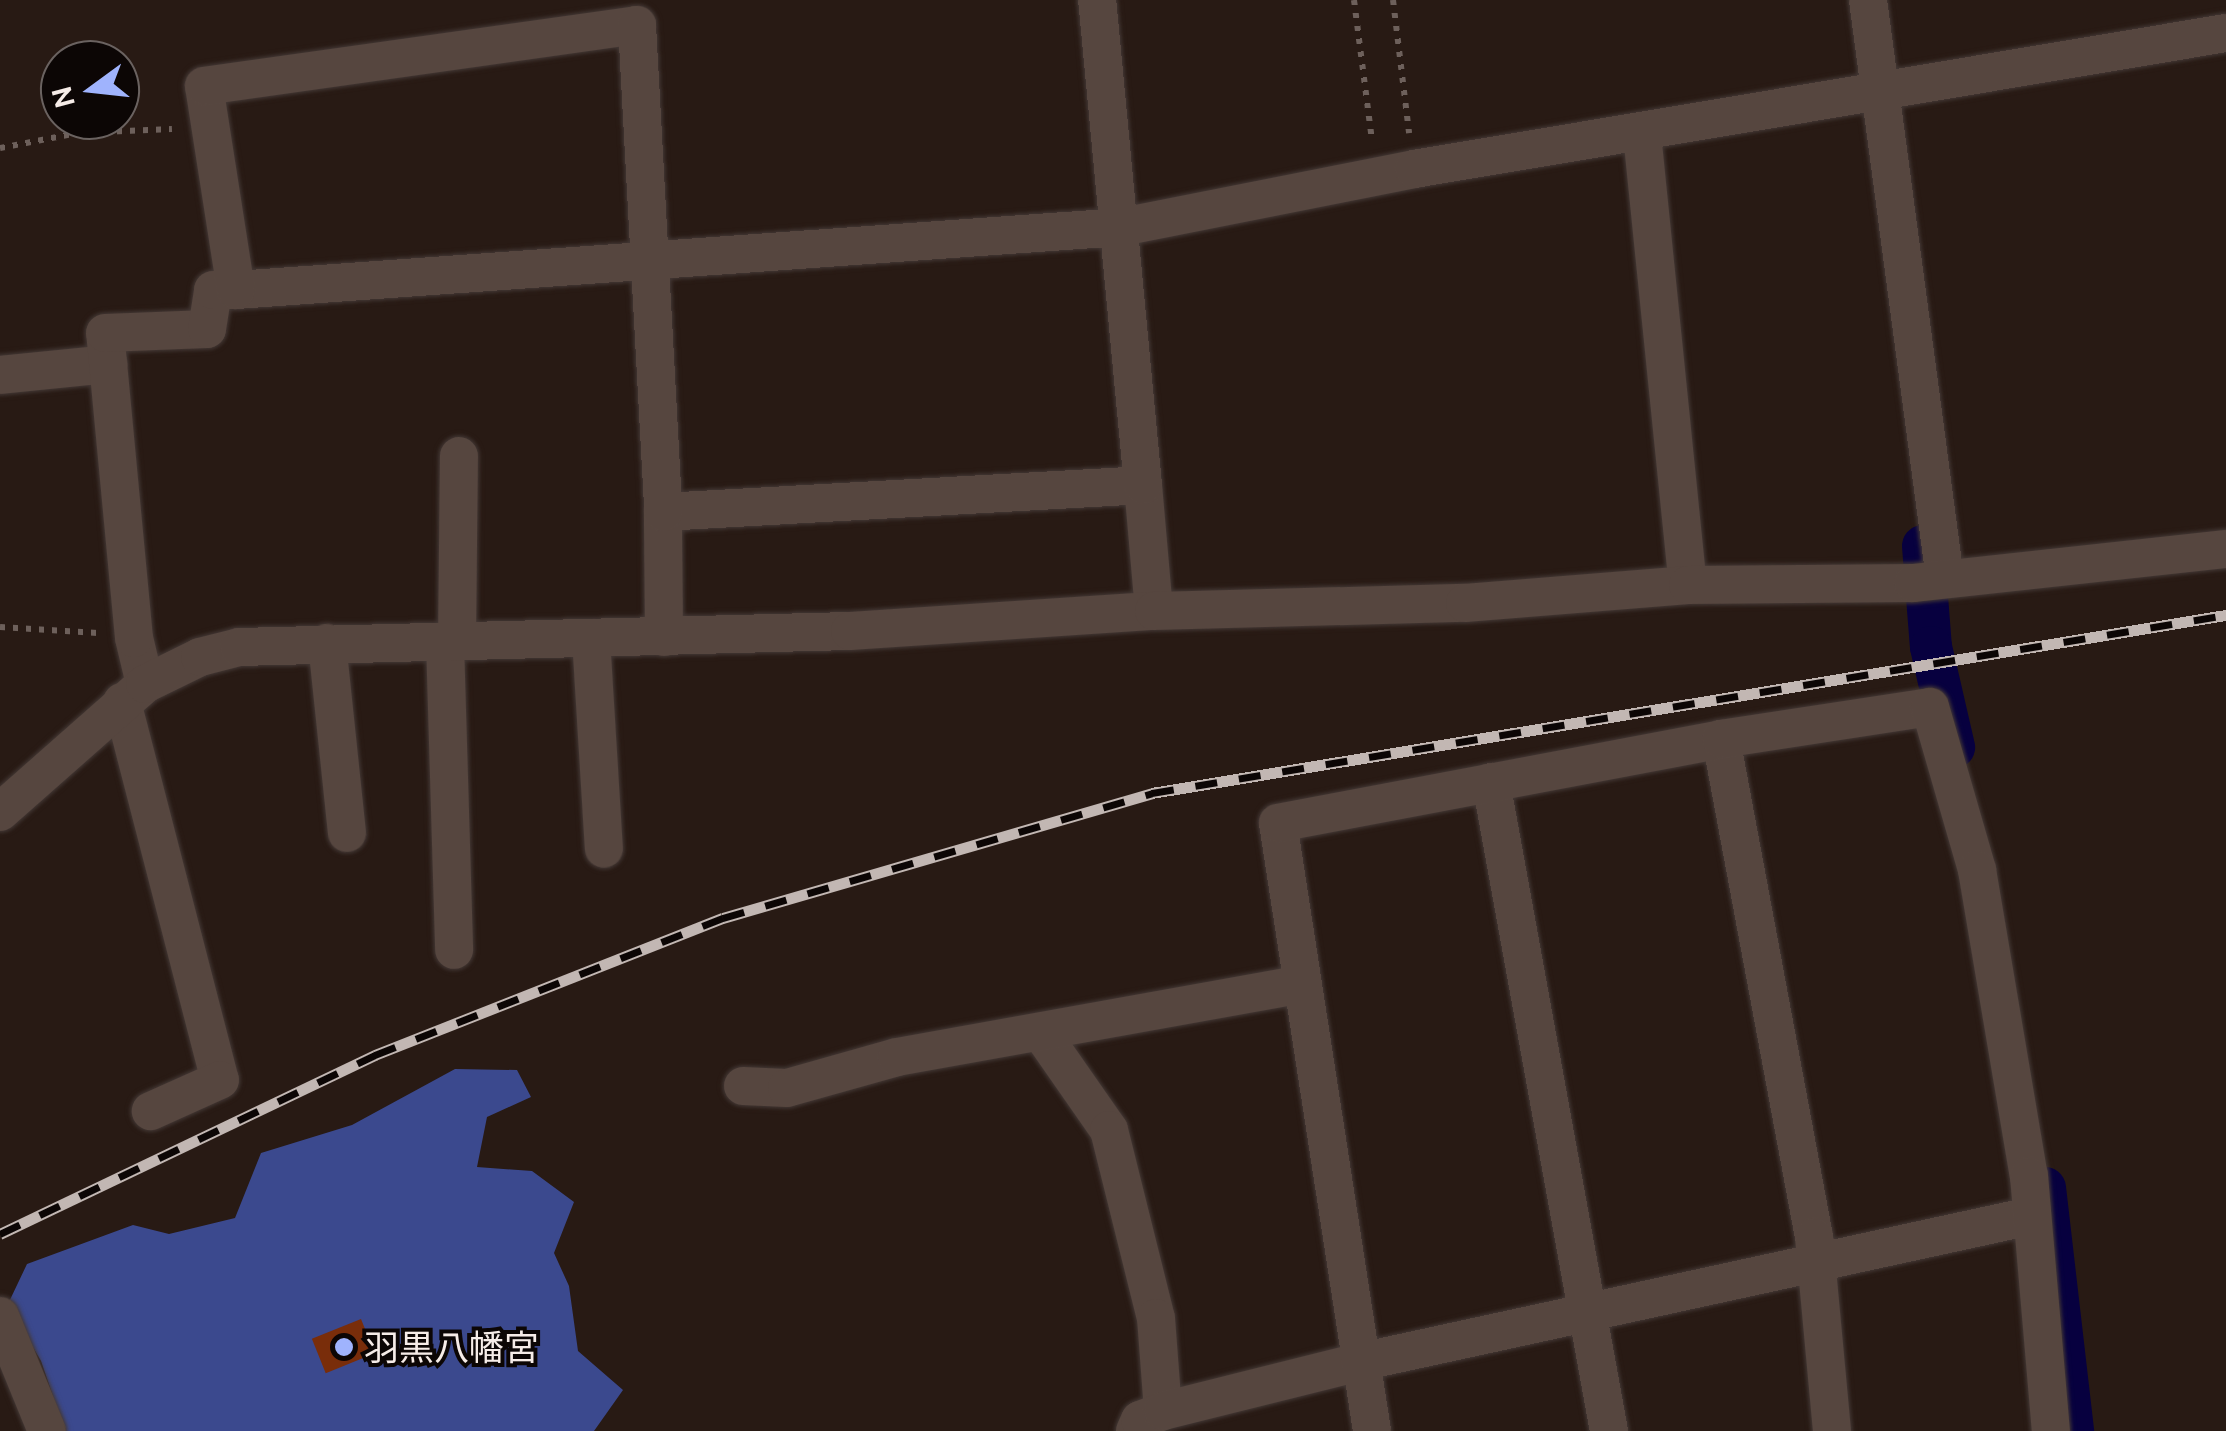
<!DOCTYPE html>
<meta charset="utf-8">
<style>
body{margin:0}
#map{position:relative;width:2226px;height:1431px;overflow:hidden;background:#281a14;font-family:Ubuntu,"Noto Sans JP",sans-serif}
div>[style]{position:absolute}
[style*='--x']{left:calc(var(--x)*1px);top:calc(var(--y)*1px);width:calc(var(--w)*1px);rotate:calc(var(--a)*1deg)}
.forest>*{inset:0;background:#3b498e}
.canal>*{height:42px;margin:-21px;padding:0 21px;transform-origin:21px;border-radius:21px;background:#07003f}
.building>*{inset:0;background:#792d0a;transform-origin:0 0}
.path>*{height:6px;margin-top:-3px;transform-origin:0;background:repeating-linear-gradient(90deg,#6d605b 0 5px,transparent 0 13px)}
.roads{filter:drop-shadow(0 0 2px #433835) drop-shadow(0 0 2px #433835)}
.street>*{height:38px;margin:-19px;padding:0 19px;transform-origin:19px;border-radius:19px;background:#56463f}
.rail>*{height:11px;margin-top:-5.5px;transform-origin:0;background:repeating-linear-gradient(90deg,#0c0605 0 22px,#c2b7b3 0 44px);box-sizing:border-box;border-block:2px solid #c2b7b3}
.dots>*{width:28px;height:28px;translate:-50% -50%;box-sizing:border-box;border:5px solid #0c0605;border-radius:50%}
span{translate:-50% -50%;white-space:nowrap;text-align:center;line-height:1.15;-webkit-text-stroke:8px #0c0605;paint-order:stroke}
.poi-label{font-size:35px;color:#f6ece8}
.left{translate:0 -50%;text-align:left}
.north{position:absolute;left:40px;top:40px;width:100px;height:100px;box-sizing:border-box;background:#0c0605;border:2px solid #6a6260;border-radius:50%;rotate:255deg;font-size:28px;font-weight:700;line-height:40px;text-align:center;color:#f6ece8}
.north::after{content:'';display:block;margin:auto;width:35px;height:45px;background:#9fb3fd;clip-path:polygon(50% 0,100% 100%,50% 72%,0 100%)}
</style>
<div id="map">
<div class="forest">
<i style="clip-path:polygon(455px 1069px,517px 1070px,531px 1097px,487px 1117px,477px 1167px,532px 1171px,574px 1202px,554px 1253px,569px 1286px,578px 1351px,623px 1390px,594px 1431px,65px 1431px,41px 1361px,8px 1304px,27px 1264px,133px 1225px,169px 1234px,235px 1218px,261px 1153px,352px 1125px)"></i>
</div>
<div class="canal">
<i style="--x:1923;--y:546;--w:101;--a:85.5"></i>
<i style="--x:1931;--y:647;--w:103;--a:77"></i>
<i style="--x:2045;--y:1188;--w:245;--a:83.4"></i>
</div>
<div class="building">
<i style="left:361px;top:1319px;width:37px;height:53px;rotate:68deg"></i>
</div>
<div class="path">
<i style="--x:1354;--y:0;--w:141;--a:82.7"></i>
<i style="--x:1393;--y:0;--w:134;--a:83.1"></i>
<i style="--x:0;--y:148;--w:79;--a:-10.9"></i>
<i style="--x:78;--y:133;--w:94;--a:-2.4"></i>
<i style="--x:0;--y:627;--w:98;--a:3.5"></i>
</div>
<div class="roads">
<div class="street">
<i style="--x:1868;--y:0;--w:584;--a:82.42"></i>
<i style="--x:1642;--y:134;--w:453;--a:84.2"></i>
<i style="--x:236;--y:290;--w:888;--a:-4.07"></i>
<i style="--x:1122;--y:227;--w:298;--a:-11.2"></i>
<i style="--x:1414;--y:169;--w:823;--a:-9.51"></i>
<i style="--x:0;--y:375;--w:109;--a:-5.8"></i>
<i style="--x:1143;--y:485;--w:126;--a:85"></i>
<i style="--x:664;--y:637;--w:125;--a:-90.5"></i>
<i style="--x:663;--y:512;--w:481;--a:-3.2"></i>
<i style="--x:1143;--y:485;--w:487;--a:-95.4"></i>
<i style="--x:591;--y:638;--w:211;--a:86.5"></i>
<i style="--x:445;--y:642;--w:308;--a:88.3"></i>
<i style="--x:457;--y:642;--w:186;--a:-89.4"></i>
<i style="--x:327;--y:643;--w:191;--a:84"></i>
<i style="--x:145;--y:684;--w:47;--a:-103.4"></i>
<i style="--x:134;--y:638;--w:306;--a:-95.4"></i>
<i style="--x:105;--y:333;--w:102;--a:-2.2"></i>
<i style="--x:207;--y:329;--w:39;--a:-81"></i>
<i style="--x:213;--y:290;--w:23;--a:0"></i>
<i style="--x:236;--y:290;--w:206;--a:-98.9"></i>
<i style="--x:204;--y:86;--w:437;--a:-8"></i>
<i style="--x:637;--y:25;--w:488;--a:86.9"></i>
<i style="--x:122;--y:702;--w:390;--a:75.5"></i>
<i style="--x:220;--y:1080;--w:76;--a:155.8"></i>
<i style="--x:1721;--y:739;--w:507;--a:79.42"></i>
<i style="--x:1814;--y:1237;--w:195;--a:84.7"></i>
<i style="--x:1491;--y:782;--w:660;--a:79.7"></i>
<i style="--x:0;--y:812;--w:193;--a:-41.4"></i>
<i style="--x:145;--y:684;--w:61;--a:-26.1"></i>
<i style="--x:200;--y:657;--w:40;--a:-14.4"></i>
<i style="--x:239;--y:647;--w:611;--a:-1.5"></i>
<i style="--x:850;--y:631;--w:305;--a:-3.8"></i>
<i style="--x:1154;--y:611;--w:311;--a:-1.5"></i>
<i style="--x:1465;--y:603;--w:224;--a:-4.6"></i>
<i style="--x:1688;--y:585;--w:225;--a:-0.5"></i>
<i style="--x:1913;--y:583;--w:315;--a:-6.2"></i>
<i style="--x:1042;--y:1034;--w:117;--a:55.1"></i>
<i style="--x:1109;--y:1130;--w:194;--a:76"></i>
<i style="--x:1156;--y:1318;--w:93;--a:85.7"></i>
<i style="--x:743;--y:1086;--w:44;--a:2.6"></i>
<i style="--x:787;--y:1088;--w:114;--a:-15.7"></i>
<i style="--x:897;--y:1057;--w:412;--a:-10.2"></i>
<i style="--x:0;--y:1316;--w:124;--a:67.8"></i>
<i style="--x:1135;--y:1431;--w:12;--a:-66"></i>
<i style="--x:1140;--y:1420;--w:25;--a:-21"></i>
<i style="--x:1163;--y:1411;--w:203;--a:-14"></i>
<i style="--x:1360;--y:1362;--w:687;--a:-12.28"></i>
<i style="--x:1372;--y:1431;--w:615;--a:-98.79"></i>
<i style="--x:1278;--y:823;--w:451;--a:-10.7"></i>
<i style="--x:1721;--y:739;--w:211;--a:-8.7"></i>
<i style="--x:1930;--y:707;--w:170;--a:73.9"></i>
<i style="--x:1977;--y:870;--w:310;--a:80.4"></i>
<i style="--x:2029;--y:1176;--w:256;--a:85.1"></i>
</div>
</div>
<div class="rail">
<i style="--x:0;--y:1234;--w:416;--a:-25.5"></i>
<i style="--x:375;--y:1055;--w:374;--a:-21.5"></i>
<i style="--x:723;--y:918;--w:447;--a:-16.2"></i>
<i style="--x:1152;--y:793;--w:1089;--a:-9.41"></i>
</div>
<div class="dots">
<i style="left:344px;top:1347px;background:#9fb3fd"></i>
</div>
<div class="poi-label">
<span class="left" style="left:364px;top:1347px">羽黒八幡宮</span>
</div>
<div class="north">N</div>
</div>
